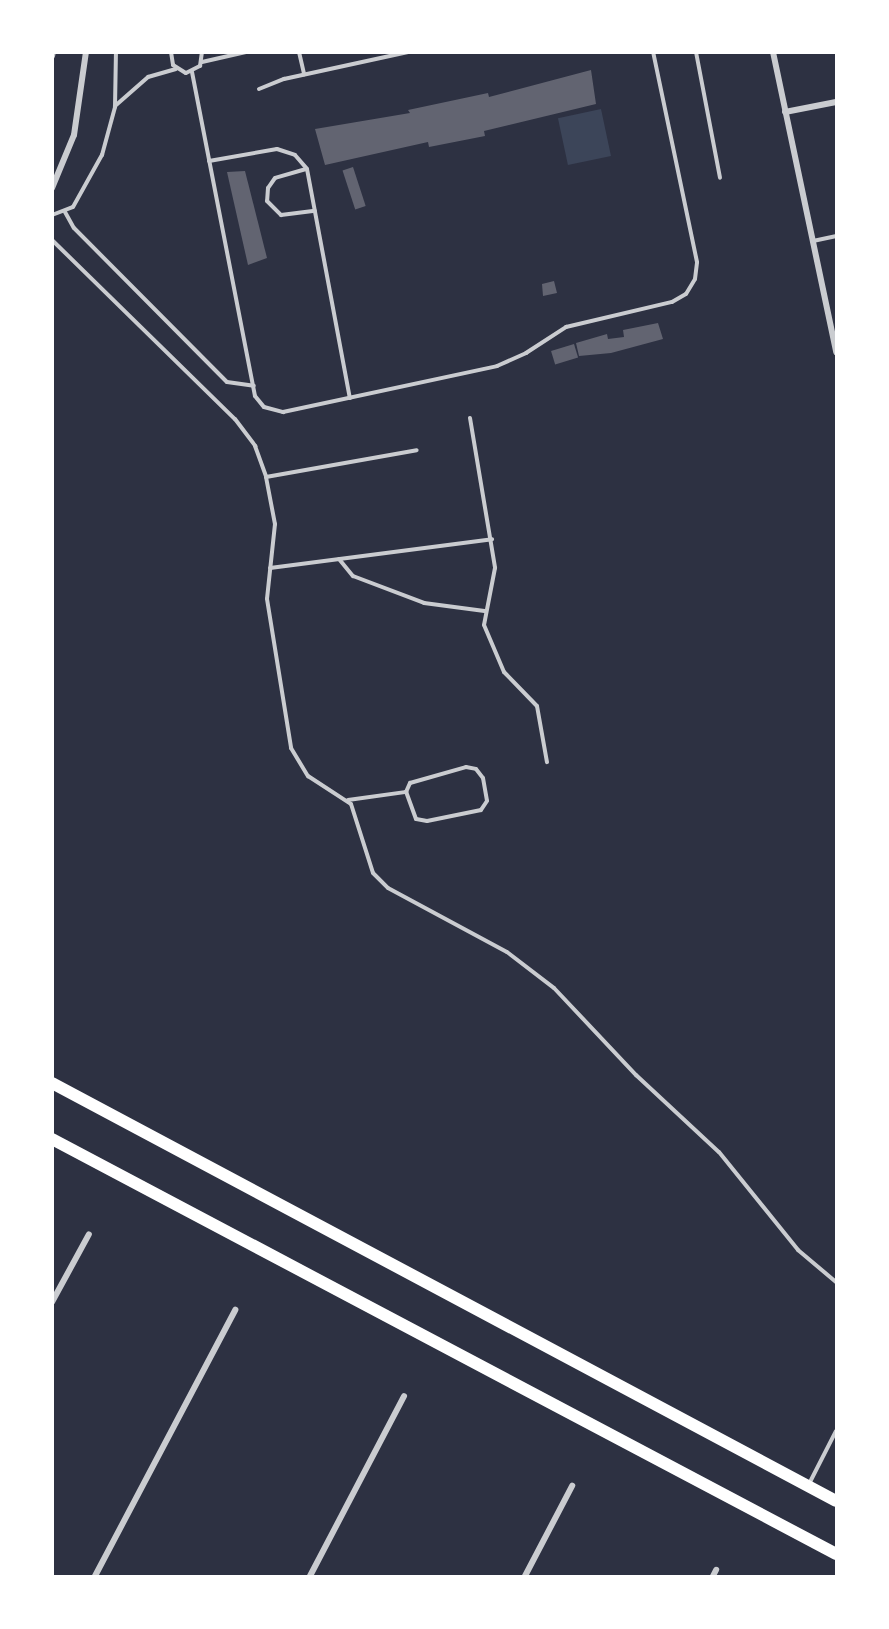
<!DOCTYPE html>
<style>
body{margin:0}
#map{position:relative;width:889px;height:1629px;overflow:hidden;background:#2d3142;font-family:Lato,sans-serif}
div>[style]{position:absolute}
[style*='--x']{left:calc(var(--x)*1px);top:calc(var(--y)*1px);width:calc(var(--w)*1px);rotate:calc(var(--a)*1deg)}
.green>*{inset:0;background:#3c4559;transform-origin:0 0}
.building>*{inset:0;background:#626471;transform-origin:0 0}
.service>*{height:4px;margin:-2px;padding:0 2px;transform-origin:2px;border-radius:2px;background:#caccd0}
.minor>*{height:6px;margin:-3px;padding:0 3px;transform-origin:3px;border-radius:3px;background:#caccd0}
.primary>*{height:12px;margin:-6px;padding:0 6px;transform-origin:6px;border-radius:6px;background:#fff}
span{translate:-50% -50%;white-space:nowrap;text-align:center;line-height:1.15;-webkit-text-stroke:5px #fff;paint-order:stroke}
.frame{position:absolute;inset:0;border:54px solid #fff;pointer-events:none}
</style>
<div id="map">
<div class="green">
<i style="left:601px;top:109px;width:48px;height:44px;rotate:78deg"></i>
</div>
<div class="building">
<i style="clip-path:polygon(591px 70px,596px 104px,484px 131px,485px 136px,429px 147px,428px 142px,325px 165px,315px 129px,410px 113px,408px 110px,488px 93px,489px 97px)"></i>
<i style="left:353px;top:167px;width:41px;height:11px;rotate:72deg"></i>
<i style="clip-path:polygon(245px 171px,267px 258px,248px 265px,227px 172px)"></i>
<i style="clip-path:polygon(554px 281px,557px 293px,543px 296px,542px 284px)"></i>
<i style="clip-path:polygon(658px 323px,663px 339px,611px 353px,579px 356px,576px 343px,607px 334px,608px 339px,624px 337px,623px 330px)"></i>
<i style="left:574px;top:344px;width:14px;height:24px;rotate:73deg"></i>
</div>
<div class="service">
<i style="--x:129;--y:52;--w:28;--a:0"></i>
<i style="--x:171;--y:52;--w:13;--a:81"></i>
<i style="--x:173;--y:65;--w:15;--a:32"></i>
<i style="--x:186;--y:73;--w:16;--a:-27"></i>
<i style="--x:200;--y:66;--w:14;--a:-82"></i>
<i style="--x:299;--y:52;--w:23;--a:77"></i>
<i style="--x:696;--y:52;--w:128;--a:79.2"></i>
<i style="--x:202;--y:62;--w:45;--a:-12.8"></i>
<i style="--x:192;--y:72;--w:330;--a:79"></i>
<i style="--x:255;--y:396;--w:14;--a:51"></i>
<i style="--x:264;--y:407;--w:20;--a:15"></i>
<i style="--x:283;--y:412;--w:219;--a:-12.1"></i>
<i style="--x:497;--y:366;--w:32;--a:-24"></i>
<i style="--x:526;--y:353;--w:48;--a:-33"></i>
<i style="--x:566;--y:327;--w:109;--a:-13.3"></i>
<i style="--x:672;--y:302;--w:16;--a:-30"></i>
<i style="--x:686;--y:294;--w:17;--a:-59"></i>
<i style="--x:695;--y:279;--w:17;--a:-83"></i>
<i style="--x:697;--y:262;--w:215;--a:-101.8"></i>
<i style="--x:259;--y:89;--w:27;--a:-22"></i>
<i style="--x:284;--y:79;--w:127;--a:-12.3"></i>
<i style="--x:115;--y:106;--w:44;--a:-41.3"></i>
<i style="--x:148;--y:77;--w:29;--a:-16"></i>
<i style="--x:209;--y:161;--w:69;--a:-10"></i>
<i style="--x:277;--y:149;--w:19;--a:18"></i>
<i style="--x:295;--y:155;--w:18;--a:49"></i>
<i style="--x:307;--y:169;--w:233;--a:79.4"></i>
<i style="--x:306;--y:169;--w:32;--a:164"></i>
<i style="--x:275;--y:178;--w:12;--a:125"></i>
<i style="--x:268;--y:188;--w:13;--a:94"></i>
<i style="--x:267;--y:201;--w:20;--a:45"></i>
<i style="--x:281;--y:215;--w:34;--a:-7"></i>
<i style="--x:65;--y:212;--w:18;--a:61"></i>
<i style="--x:74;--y:228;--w:217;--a:45.2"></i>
<i style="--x:227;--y:382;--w:27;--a:8"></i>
<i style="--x:52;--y:215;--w:22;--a:-21"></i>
<i style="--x:73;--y:207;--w:60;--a:-60.9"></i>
<i style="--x:102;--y:155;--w:50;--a:-74.8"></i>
<i style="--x:115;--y:107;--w:55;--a:-89"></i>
<i style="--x:52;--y:240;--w:256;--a:44.4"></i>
<i style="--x:235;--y:419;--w:34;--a:53"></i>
<i style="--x:255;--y:446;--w:33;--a:70"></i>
<i style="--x:266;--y:477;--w:48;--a:79.2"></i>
<i style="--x:275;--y:524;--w:75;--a:96.1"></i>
<i style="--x:267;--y:599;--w:151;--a:80.8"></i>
<i style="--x:291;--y:748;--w:33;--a:59"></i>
<i style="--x:308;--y:776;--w:51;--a:33.1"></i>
<i style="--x:351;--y:804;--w:72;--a:72.3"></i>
<i style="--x:373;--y:873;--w:21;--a:45"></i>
<i style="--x:388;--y:888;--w:135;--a:28.3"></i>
<i style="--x:507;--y:952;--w:59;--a:37.5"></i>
<i style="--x:554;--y:988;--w:120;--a:46.7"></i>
<i style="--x:636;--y:1075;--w:113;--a:42.9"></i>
<i style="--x:719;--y:1152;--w:126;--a:51.1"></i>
<i style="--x:798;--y:1250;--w:50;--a:40.1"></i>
<i style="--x:813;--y:241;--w:24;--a:-12"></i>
<i style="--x:470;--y:418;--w:152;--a:80.5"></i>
<i style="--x:495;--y:568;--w:58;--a:100.9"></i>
<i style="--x:484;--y:625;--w:51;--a:66.9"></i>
<i style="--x:504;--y:672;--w:47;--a:45.9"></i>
<i style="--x:537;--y:706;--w:57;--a:79.9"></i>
<i style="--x:266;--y:477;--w:153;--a:-10.1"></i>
<i style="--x:339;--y:559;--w:22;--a:51"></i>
<i style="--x:353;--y:576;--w:76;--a:20.8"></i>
<i style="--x:424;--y:603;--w:61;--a:7.6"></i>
<i style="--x:270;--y:568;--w:224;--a:-7.4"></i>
<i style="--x:466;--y:767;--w:10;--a:11"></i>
<i style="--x:476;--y:769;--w:11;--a:52"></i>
<i style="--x:483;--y:778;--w:23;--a:80"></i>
<i style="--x:487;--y:801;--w:11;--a:124"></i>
<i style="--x:481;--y:810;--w:55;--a:168.5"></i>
<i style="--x:427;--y:821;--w:11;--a:-170"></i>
<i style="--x:416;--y:819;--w:29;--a:-110"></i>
<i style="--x:406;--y:792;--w:10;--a:-66"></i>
<i style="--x:410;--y:783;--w:58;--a:-15.9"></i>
<i style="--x:348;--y:800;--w:59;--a:-7.9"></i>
<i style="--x:809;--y:1484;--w:59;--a:-63"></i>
</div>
<div class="minor">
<i style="--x:773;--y:52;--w:307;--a:78.1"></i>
<i style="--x:52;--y:56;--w:4;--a:-76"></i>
<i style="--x:785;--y:112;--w:52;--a:-11.1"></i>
<i style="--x:52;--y:188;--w:57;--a:-67.5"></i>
<i style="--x:74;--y:135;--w:84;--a:-81.8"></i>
<i style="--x:52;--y:1302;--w:77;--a:-61.4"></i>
<i style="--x:95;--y:1576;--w:301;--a:-62.2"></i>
<i style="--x:310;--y:1576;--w:203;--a:-62.4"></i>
<i style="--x:525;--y:1576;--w:102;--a:-62.4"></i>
<i style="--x:713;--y:1576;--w:7;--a:-63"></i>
</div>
<div class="primary">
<i style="--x:52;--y:1083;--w:888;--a:28.06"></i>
<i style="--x:52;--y:1139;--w:887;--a:27.89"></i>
</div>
<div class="frame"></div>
</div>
